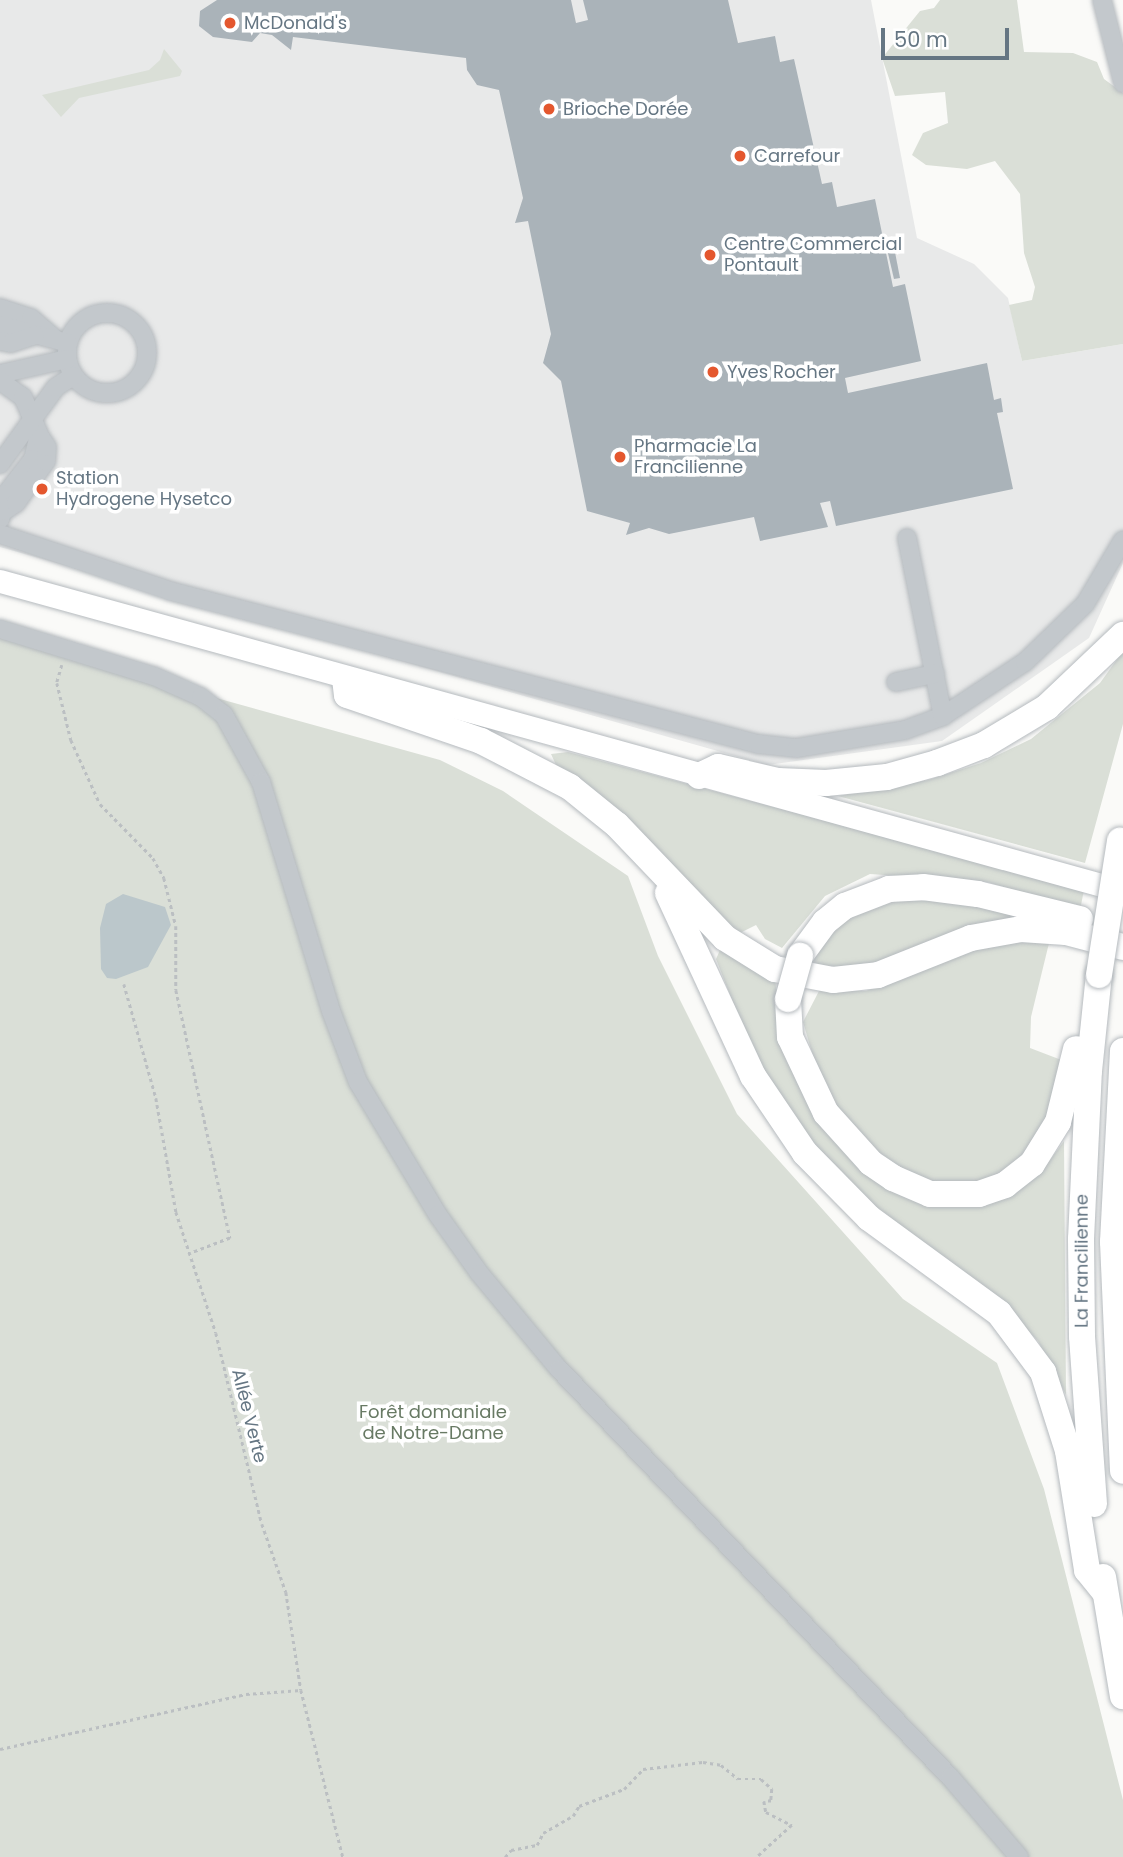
<!DOCTYPE html>
<meta charset="utf-8">
<style>
body{margin:0}
#map{position:relative;width:1123px;height:1857px;overflow:hidden;background:#fafaf8;font-family:Poppins,sans-serif}
div>[style]{position:absolute}
[style*='--x']{left:calc(var(--x)*1px);top:calc(var(--y)*1px);width:calc(var(--w)*1px);rotate:calc(var(--a)*1deg)}
.built>*{inset:0;background:#e8e9e9}
.green>*{inset:0;background:#dadfd7}
.water>*{inset:0;background:#bbc7cb}
.building>*{inset:0;background:#aab3b9}
.path>*{height:2.5px;margin-top:-1.25px;transform-origin:0;background:repeating-linear-gradient(90deg,#bbbfc2 0 3.5px,transparent 0 7px)}
.roads{filter:drop-shadow(0 0 2px #b5babe) drop-shadow(0 0 2px #b5babe)}
.minor>*{height:18px;margin:-9px;padding:0 9px;transform-origin:9px;border-radius:9px;background:#c3c8cc}
.minor>.ring{margin:-9px;padding:0;box-sizing:content-box;background:none;border:18px solid #c3c8cc;border-radius:50%}
.major>*{height:23px;margin:-11.5px;padding:0 11.5px;transform-origin:11.5px;border-radius:11.5px;background:#fff}
.highway>*{height:26px;margin:-13px;padding:0 13px;transform-origin:13px;border-radius:13px;background:#fff}
.bridges{filter:drop-shadow(0 0 2px #b4b9bd) drop-shadow(0 0 2px #b4b9bd)}
.highway-bridge>*{height:26px;margin:-13px;padding:0 13px;transform-origin:13px;border-radius:13px;background:#fff}
.dots>*{width:19px;height:19px;translate:-50% -50%;box-sizing:border-box;border:4px solid #fff;border-radius:50%}
span{translate:-50% -50%;white-space:nowrap;text-align:center;line-height:1.15;-webkit-text-stroke:7px #fff;paint-order:stroke}
.poi-label{font-size:18px;color:#657683}
.left{translate:0 -50%;text-align:left}
.street-label{font-size:18px;color:#657683}
.park-label{font-size:18px;color:#687a64}
.scale{position:absolute;left:881px;top:28px;width:128px;height:32px;box-sizing:border-box;border:4px solid #657683;border-top:0;padding-left:9px;font-size:21px;line-height:24px;white-space:nowrap;color:#657683;-webkit-text-stroke:5px #fff;paint-order:stroke}
</style>
<div id="map">
<div class="built">
<i style="clip-path:polygon(0 0,871px 0,917px 238px,974px 264px,1008px 298px,1022px 361px,1123px 344px,1123px 563px,1089px 638px,942px 741px,767px 765px,0 547px)"></i>
</div>
<div class="green">
<i style="clip-path:polygon(940px 0,1017px 0,1024px 52px,1073px 53px,1097px 62px,1104px 79px,1123px 93px,1123px 344px,1022px 361px,1009px 305px,1032px 300px,1035px 287px,1024px 253px,1020px 194px,995px 161px,967px 169px,926px 165px,912px 155px,923px 133px,948px 123px,945px 92px,895px 96px,882px 58px,920px 11px,934px 8px)"></i>
<i style="clip-path:polygon(164px 49px,182px 71px,180px 76px,79px 98px,61px 117px,42px 95px,149px 70px,160px 60px)"></i>
<i style="clip-path:polygon(0 638px,440px 760px,503px 791px,628px 876px,658px 956px,737px 1114px,903px 1299px,997px 1363px,1044px 1489px,1123px 1800px,1123px 1857px,0 1857px)"></i>
<i style="clip-path:polygon(1123px 651px,1123px 724px,1085px 863px,838px 796px,928px 780px,981px 763px,1031px 739px,1100px 683px)"></i>
<i style="clip-path:polygon(568px 752px,1084px 890px,1080px 910px,987px 882px,870px 874px,825px 896px,782px 948px,765px 939px,756px 925px,736px 935px,659px 850px,612px 806px,557px 767px,551px 754px)"></i>
<i style="clip-path:polygon(919px 892px,1065px 920px,873px 967px,816px 969px,810px 959px,855px 908px)"></i>
<i style="clip-path:polygon(1050px 939px,1031px 1017px,1030px 1048px,1064px 1061px,1048px 1124px,1020px 1165px,974px 1183px,925px 1181px,884px 1161px,845px 1118px,820px 1080px,803px 1022px,819px 991px,866px 991px,987px 945px)"></i>
<i style="clip-path:polygon(720px 950px,775px 976px,778px 1012px,791px 1069px,930px 1204px,1042px 1171px,1064px 1141px,1066px 1395px,1038px 1341px,982px 1285px,882px 1216px,821px 1157px,784px 1107px,750px 1046px,716px 959px)"></i>
</div>
<div class="water">
<i style="clip-path:polygon(123px 894px,165px 907px,171px 925px,148px 967px,116px 979px,107px 978px,101px 969px,100px 928px,106px 904px)"></i>
</div>
<div class="building">
<i style="clip-path:polygon(217px 0,571px 0,576px 23px,588px 20px,583px 0,728px 0,738px 43px,775px 36px,780px 62px,794px 59px,822px 184px,832px 182px,837px 207px,875px 199px,893px 287px,905px 284px,921px 361px,845px 378px,848px 393px,987px 363px,994px 400px,1001px 398px,1003px 412px,997px 413px,1013px 489px,836px 526px,830px 501px,820px 503px,828px 527px,760px 541px,754px 517px,669px 534px,649px 528px,626px 535px,630px 523px,587px 511px,561px 381px,543px 363px,551px 334px,528px 221px,515px 223px,523px 198px,499px 90px,477px 85px,467px 70px,466px 58px,293px 37px,291px 50px,272px 35px,260px 33px,252px 42px,213px 37px,199px 26px,200px 11px)"></i>
<i style="clip-path:polygon(894px 247px,900px 278px,894px 279px,887px 249px)"></i>
</div>
<div class="path">
<i style="--x:62;--y:665;--w:19;--a:106"></i>
<i style="--x:57;--y:683;--w:59;--a:76.2"></i>
<i style="--x:71;--y:740;--w:70;--a:65.6"></i>
<i style="--x:100;--y:804;--w:76;--a:45.5"></i>
<i style="--x:153;--y:858;--w:23;--a:61"></i>
<i style="--x:164;--y:878;--w:49;--a:76"></i>
<i style="--x:176;--y:926;--w:64;--a:90"></i>
<i style="--x:176;--y:990;--w:254;--a:77.7"></i>
<i style="--x:230;--y:1238;--w:40;--a:159"></i>
<i style="--x:124;--y:984;--w:118;--a:74.3"></i>
<i style="--x:156;--y:1098;--w:116;--a:80"></i>
<i style="--x:176;--y:1212;--w:127;--a:71.7"></i>
<i style="--x:216;--y:1333;--w:196;--a:76.5"></i>
<i style="--x:262;--y:1524;--w:72;--a:70.6"></i>
<i style="--x:286;--y:1592;--w:99;--a:81.3"></i>
<i style="--x:301;--y:1690;--w:172;--a:75.9"></i>
<i style="--x:0;--y:1749;--w:252;--a:-12.6"></i>
<i style="--x:246;--y:1694;--w:55;--a:-4.2"></i>
<i style="--x:505;--y:1857;--w:9;--a:-49"></i>
<i style="--x:511;--y:1850;--w:26;--a:-11"></i>
<i style="--x:537;--y:1845;--w:13;--a:-63"></i>
<i style="--x:543;--y:1833;--w:34;--a:-30"></i>
<i style="--x:573;--y:1816;--w:12;--a:-59"></i>
<i style="--x:579;--y:1806;--w:48;--a:-20.7"></i>
<i style="--x:624;--y:1789;--w:28;--a:-46"></i>
<i style="--x:643;--y:1769;--w:60;--a:-6.7"></i>
<i style="--x:703;--y:1762;--w:18;--a:9"></i>
<i style="--x:721;--y:1765;--w:22;--a:39"></i>
<i style="--x:738;--y:1779;--w:23;--a:0"></i>
<i style="--x:761;--y:1779;--w:15;--a:42"></i>
<i style="--x:772;--y:1789;--w:12;--a:95"></i>
<i style="--x:771;--y:1801;--w:7;--a:180"></i>
<i style="--x:764;--y:1801;--w:11;--a:80"></i>
<i style="--x:766;--y:1812;--w:29;--a:27"></i>
<i style="--x:792;--y:1825;--w:47;--a:137.6"></i>
</div>
<div class="roads">
<div class="minor">
<i style="--x:1102;--y:0;--w:86;--a:75.8"></i>
<i style="--x:0;--y:308;--w:33;--a:18"></i>
<i style="--x:31;--y:318;--w:32;--a:41"></i>
<i class="ring" style="left:67px;top:313px;width:62px;height:62px"></i>
<i style="--x:0;--y:325;--w:70;--a:14.8"></i>
<i style="--x:0;--y:341;--w:11;--a:10"></i>
<i style="--x:11;--y:343;--w:25;--a:-18"></i>
<i style="--x:0;--y:374;--w:69;--a:-12.6"></i>
<i style="--x:0;--y:381;--w:28;--a:35"></i>
<i style="--x:23;--y:397;--w:40;--a:66.6"></i>
<i style="--x:39;--y:434;--w:26;--a:103"></i>
<i style="--x:33;--y:459;--w:44;--a:127.6"></i>
<i style="--x:6;--y:494;--w:26;--a:103"></i>
<i style="--x:0;--y:464;--w:95;--a:-54"></i>
<i style="--x:56;--y:387;--w:20;--a:-33"></i>
<i style="--x:4;--y:511;--w:14;--a:-34"></i>
<i style="--x:16;--y:503;--w:52;--a:-54.5"></i>
<i style="--x:46;--y:461;--w:14;--a:-86"></i>
<i style="--x:47;--y:447;--w:11;--a:-124"></i>
<i style="--x:0;--y:534;--w:179;--a:18.5"></i>
<i style="--x:170;--y:591;--w:608;--a:14.59"></i>
<i style="--x:758;--y:744;--w:39;--a:6"></i>
<i style="--x:797;--y:748;--w:109;--a:-9.5"></i>
<i style="--x:905;--y:730;--w:40;--a:-20.2"></i>
<i style="--x:943;--y:716;--w:98;--a:-33.4"></i>
<i style="--x:1025;--y:662;--w:83;--a:-44"></i>
<i style="--x:1085;--y:604;--w:74;--a:-59.3"></i>
<i style="--x:907;--y:538;--w:182;--a:78.6"></i>
<i style="--x:0;--y:629;--w:161;--a:17"></i>
<i style="--x:154;--y:676;--w:51;--a:24.1"></i>
<i style="--x:201;--y:697;--w:29;--a:38"></i>
<i style="--x:224;--y:715;--w:77;--a:61.1"></i>
<i style="--x:261;--y:782;--w:239;--a:73"></i>
<i style="--x:331;--y:1011;--w:76;--a:69.2"></i>
<i style="--x:358;--y:1082;--w:155;--a:59"></i>
<i style="--x:438;--y:1215;--w:72;--a:54.6"></i>
<i style="--x:480;--y:1274;--w:124;--a:50.3"></i>
<i style="--x:559;--y:1369;--w:565;--a:46.22"></i>
<i style="--x:950;--y:1777;--w:106;--a:49.2"></i>
<i style="--x:896;--y:682;--w:40;--a:-12"></i>
</div>
<div class="major">
<i style="--x:0;--y:581;--w:1165;--a:15.43"></i>
</div>
<div class="highway">
<i style="--x:345;--y:679;--w:16;--a:83"></i>
<i style="--x:347;--y:695;--w:142;--a:18.9"></i>
<i style="--x:481;--y:741;--w:100;--a:27.3"></i>
<i style="--x:570;--y:787;--w:60;--a:39"></i>
<i style="--x:617;--y:825;--w:156;--a:46.3"></i>
<i style="--x:725;--y:938;--w:59;--a:31.8"></i>
<i style="--x:775;--y:969;--w:59;--a:10.7"></i>
<i style="--x:833;--y:980;--w:45;--a:-6.3"></i>
<i style="--x:878;--y:975;--w:100;--a:-21.7"></i>
<i style="--x:971;--y:938;--w:51;--a:-10.2"></i>
<i style="--x:1021;--y:929;--w:45;--a:3.8"></i>
<i style="--x:1066;--y:932;--w:59;--a:14.7"></i>
<i style="--x:699;--y:776;--w:21;--a:-25"></i>
<i style="--x:718;--y:767;--w:62;--a:13.1"></i>
<i style="--x:778;--y:781;--w:48;--a:2.4"></i>
<i style="--x:826;--y:783;--w:61;--a:-5.6"></i>
<i style="--x:887;--y:777;--w:52;--a:-15.6"></i>
<i style="--x:937;--y:763;--w:50;--a:-21"></i>
<i style="--x:984;--y:745;--w:74;--a:-31.1"></i>
<i style="--x:1047;--y:707;--w:105;--a:-43.5"></i>
<i style="--x:668;--y:893;--w:202;--a:65.1"></i>
<i style="--x:753;--y:1076;--w:93;--a:56"></i>
<i style="--x:805;--y:1153;--w:91;--a:45.4"></i>
<i style="--x:869;--y:1218;--w:161;--a:36.2"></i>
<i style="--x:999;--y:1313;--w:74;--a:53.3"></i>
<i style="--x:1043;--y:1372;--w:83;--a:72.4"></i>
<i style="--x:1068;--y:1451;--w:121;--a:80.9"></i>
<i style="--x:1087;--y:1570;--w:28;--a:51"></i>
<i style="--x:800;--y:956;--w:42;--a:-53.7"></i>
<i style="--x:825;--y:922;--w:26;--a:-39"></i>
<i style="--x:845;--y:906;--w:47;--a:-21.1"></i>
<i style="--x:889;--y:889;--w:34;--a:-3"></i>
<i style="--x:923;--y:887;--w:55;--a:7.3"></i>
<i style="--x:978;--y:894;--w:105;--a:13.8"></i>
<i style="--x:788;--y:999;--w:38;--a:87"></i>
<i style="--x:790;--y:1037;--w:84;--a:64.7"></i>
<i style="--x:826;--y:1113;--w:67;--a:48"></i>
<i style="--x:871;--y:1163;--w:27;--a:34"></i>
<i style="--x:893;--y:1178;--w:40;--a:23.4"></i>
<i style="--x:930;--y:1194;--w:49;--a:0"></i>
<i style="--x:979;--y:1194;--w:28;--a:-19"></i>
<i style="--x:1005;--y:1185;--w:34;--a:-38"></i>
<i style="--x:1032;--y:1164;--w:49;--a:-58.2"></i>
<i style="--x:1058;--y:1122;--w:75;--a:-76.1"></i>
<i style="--x:1123;--y:1051;--w:191;--a:93"></i>
<i style="--x:1113;--y:1242;--w:229;--a:87.5"></i>
<i style="--x:1094;--y:1504;--w:168;--a:-94.1"></i>
<i style="--x:1082;--y:1336;--w:97;--a:-90.6"></i>
<i style="--x:1081;--y:1239;--w:168;--a:-87.3"></i>
<i style="--x:1089;--y:1071;--w:97;--a:-84.1"></i>
<i style="--x:1103;--y:1577;--w:121;--a:80.5"></i>
</div>
</div>
<div class="bridges">
<div class="highway-bridge">
<i style="--x:1099;--y:975;--w:136;--a:-81.1"></i>
<i style="--x:788;--y:999;--w:45;--a:-74.4"></i>
</div>
</div>
<div class="dots">
<i style="left:230px;top:23px;background:#e4572e"></i>
<i style="left:549px;top:109px;background:#e4572e"></i>
<i style="left:740px;top:156px;background:#e4572e"></i>
<i style="left:710px;top:255px;background:#e4572e"></i>
<i style="left:713px;top:372px;background:#e4572e"></i>
<i style="left:620px;top:457px;background:#e4572e"></i>
<i style="left:42px;top:489px;background:#e4572e"></i>
</div>
<div class="poi-label">
<span class="left" style="left:244px;top:23px">McDonald's</span>
<span class="left" style="left:563px;top:109px">Brioche Dorée</span>
<span class="left" style="left:754px;top:156px">Carrefour</span>
<span class="left" style="left:724px;top:255px">Centre Commercial<br>Pontault</span>
<span class="left" style="left:727px;top:372px">Yves Rocher</span>
<span class="left" style="left:634px;top:457px">Pharmacie La<br>Francilienne</span>
<span class="left" style="left:56px;top:489px">Station<br>Hydrogene Hysetco</span>
</div>
<div class="street-label">
<span style="left:1082px;top:1261px;rotate:-90deg">La Francilienne</span>
<span style="left:249px;top:1416px;rotate:76deg">Allée Verte</span>
</div>
<div class="park-label">
<span style="left:433px;top:1423px">Forêt domaniale<br>de Notre-Dame</span>
</div>
<div class="scale">50 m</div>
</div>
